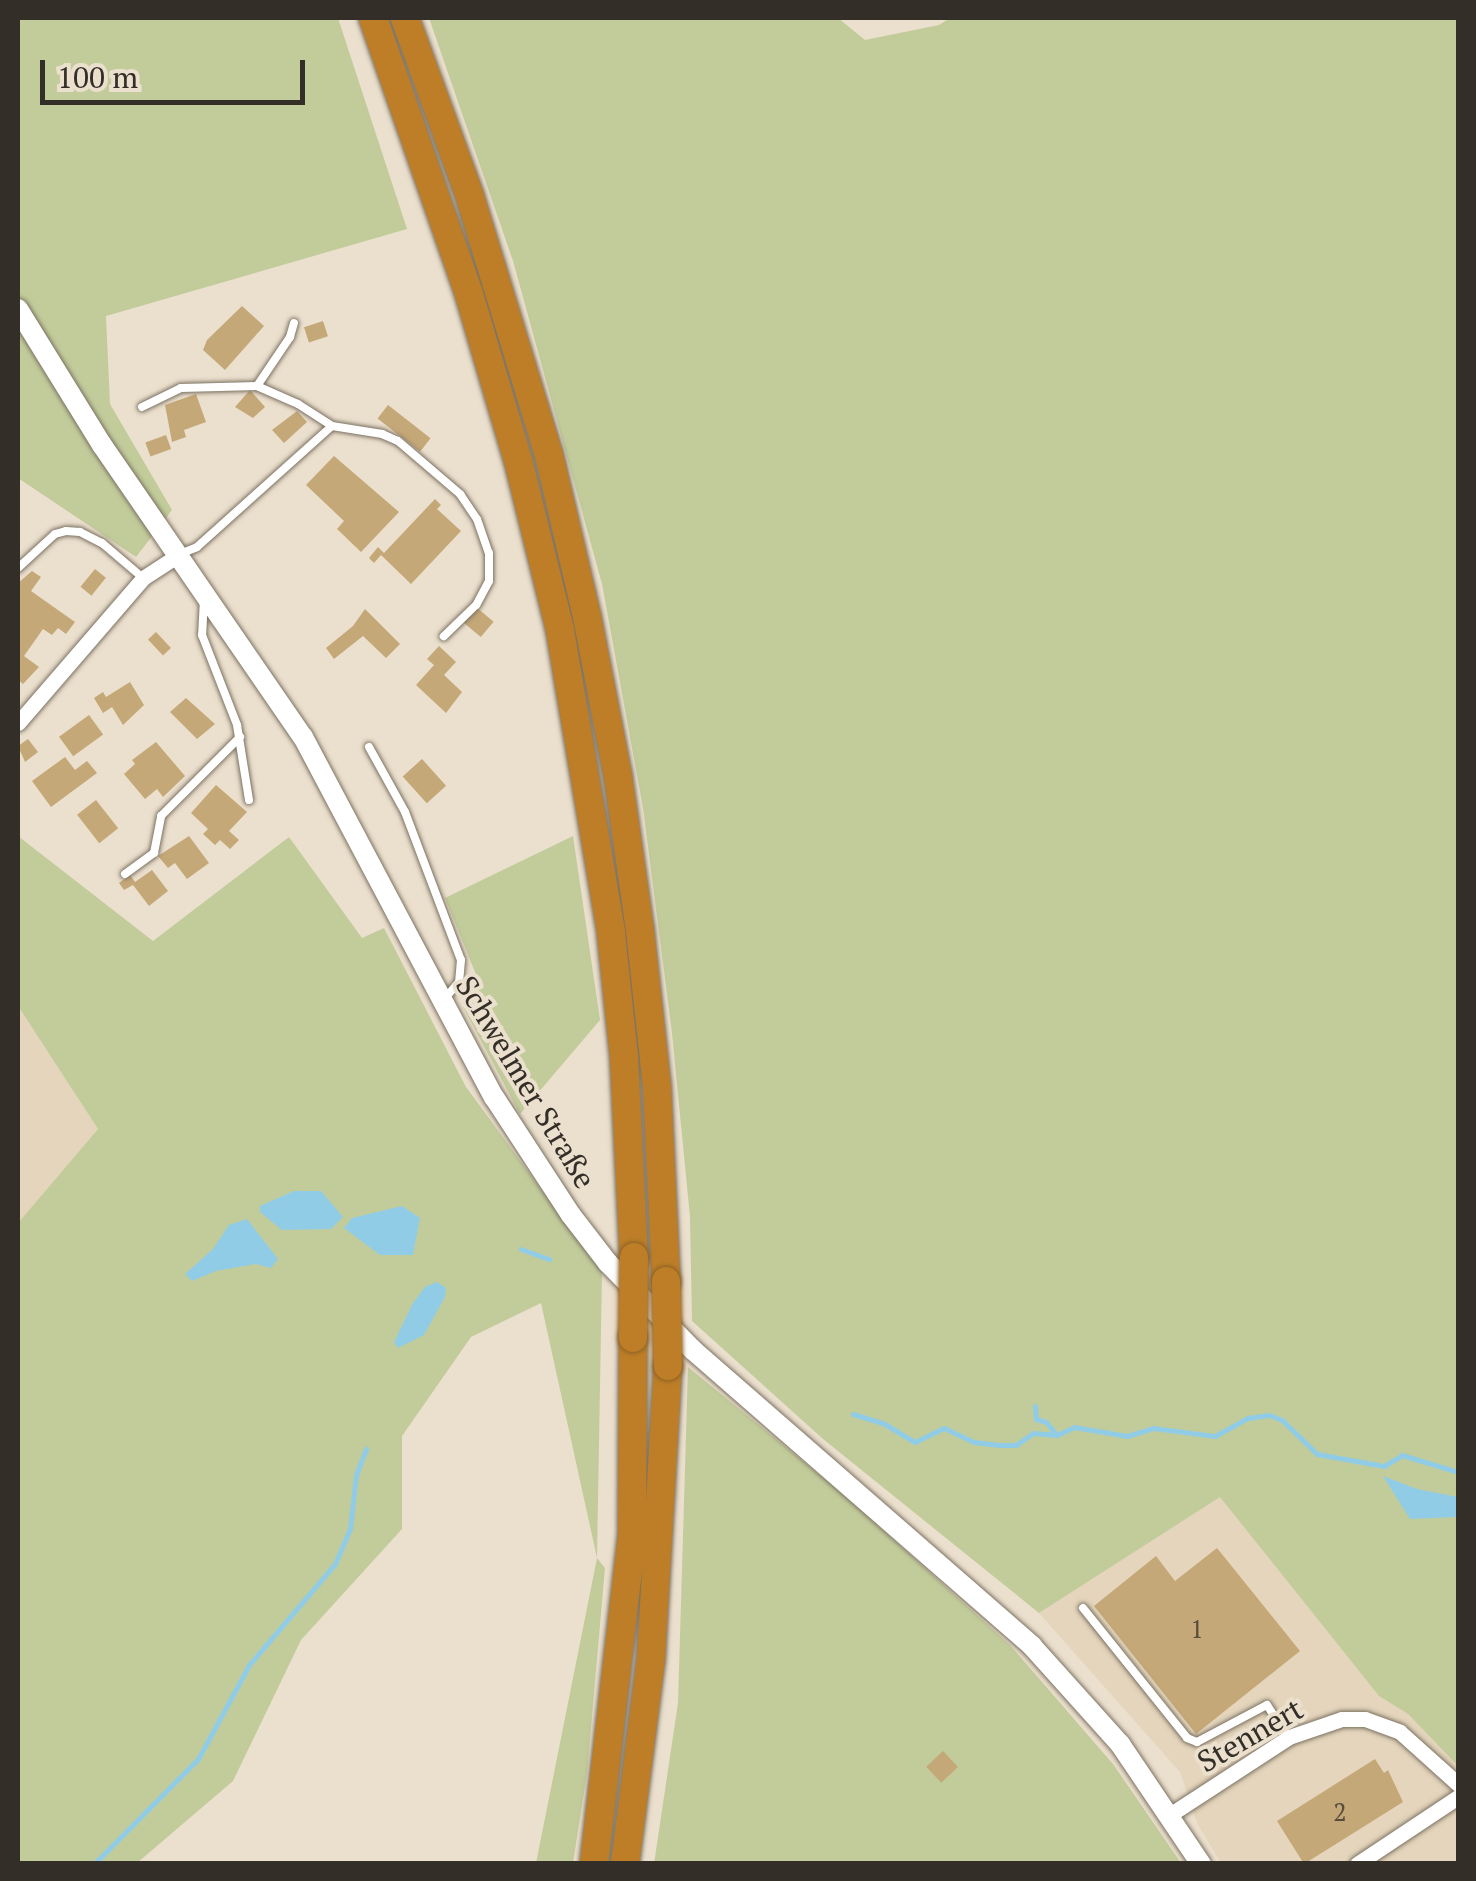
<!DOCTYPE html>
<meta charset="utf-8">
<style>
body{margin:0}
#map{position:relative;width:1476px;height:1881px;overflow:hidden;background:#ebdfcd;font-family:"PT Serif",serif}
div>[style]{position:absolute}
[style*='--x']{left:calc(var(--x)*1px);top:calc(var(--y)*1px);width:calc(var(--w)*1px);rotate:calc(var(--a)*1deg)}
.built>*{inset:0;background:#e4d5bc}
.green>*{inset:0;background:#c2cc9b}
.water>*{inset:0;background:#91cce7}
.stream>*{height:5px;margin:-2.5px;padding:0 2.5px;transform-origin:2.5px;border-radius:2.5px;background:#91cce7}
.building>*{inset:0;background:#c5a878;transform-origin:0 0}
.roads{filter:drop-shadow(0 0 2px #7c7262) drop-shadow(0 0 2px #7c7262)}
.service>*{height:8px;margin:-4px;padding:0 4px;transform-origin:4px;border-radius:4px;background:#fff}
.minor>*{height:15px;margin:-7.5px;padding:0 7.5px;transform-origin:7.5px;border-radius:7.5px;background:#fff}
.secondary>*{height:20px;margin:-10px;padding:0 10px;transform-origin:10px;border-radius:10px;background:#fff}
.motorway>*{height:28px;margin:-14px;padding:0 14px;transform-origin:14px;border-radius:14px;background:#bd7e27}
.bridges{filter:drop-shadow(0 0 2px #8d6227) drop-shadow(0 0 2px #8d6227)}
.motorway-bridge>*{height:28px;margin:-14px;padding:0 14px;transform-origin:14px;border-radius:14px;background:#bd7e27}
span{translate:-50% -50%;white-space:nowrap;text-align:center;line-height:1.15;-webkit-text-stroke:8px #ebdfcd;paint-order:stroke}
.number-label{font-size:25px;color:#584c3b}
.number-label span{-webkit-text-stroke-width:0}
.street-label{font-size:30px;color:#332e27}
.frame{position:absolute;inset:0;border:20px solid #332e27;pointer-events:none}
.scale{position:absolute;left:40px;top:60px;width:265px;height:45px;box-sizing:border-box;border:5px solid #332e27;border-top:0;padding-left:12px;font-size:30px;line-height:35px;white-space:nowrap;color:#332e27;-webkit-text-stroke:8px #ebdfcd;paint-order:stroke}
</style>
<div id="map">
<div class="built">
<i style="clip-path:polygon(18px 1006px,98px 1129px,18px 1223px)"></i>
<i style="clip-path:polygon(1220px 1496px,1379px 1696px,1408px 1714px,1458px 1766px,1458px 1863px,1221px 1863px,1198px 1825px,1180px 1772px,1039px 1613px)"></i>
</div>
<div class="green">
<i style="clip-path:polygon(18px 18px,338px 18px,407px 229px,106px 316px,110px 404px,172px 510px,136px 557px,18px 478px)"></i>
<i style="clip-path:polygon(429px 18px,838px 18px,865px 40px,939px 25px,950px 18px,1458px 18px,1458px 1766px,1408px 1714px,1379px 1696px,1220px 1497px,1039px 1613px,823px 1439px,692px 1321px,690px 1217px,672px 1033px,643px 808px,602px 584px,513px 261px)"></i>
<i style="clip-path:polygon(18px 836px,153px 941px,289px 837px,362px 938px,384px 928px,466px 1087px,602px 1272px,597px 1558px,605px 1568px,587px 1773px,573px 1863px,536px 1863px,597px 1558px,541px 1303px,471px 1337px,402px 1436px,402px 1529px,301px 1640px,233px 1781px,137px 1863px,18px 1863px,18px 1223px,98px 1129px,18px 1006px)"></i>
<i style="clip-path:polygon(573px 836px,600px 1020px,520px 1114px,463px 1007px,477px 977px,445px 898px)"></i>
<i style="clip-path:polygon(688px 1367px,843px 1494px,1010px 1645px,1113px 1764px,1181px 1863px,654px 1864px,678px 1703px)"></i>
</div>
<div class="water">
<i style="clip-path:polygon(294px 1191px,321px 1191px,343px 1217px,331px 1229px,282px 1230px,260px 1212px,260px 1206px)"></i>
<i style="clip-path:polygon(402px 1206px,420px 1218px,413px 1255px,380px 1255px,344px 1228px,352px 1218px)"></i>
<i style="clip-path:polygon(247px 1219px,278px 1259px,271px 1268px,256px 1264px,216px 1271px,192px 1281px,185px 1274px,213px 1249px,229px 1225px)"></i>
<i style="clip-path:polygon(437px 1282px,446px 1288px,445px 1297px,424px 1335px,398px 1348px,394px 1342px,413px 1303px,425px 1287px)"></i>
<i style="clip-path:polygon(1383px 1476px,1417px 1489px,1458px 1497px,1458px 1517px,1410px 1519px)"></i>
</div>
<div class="stream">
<i style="--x:521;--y:1249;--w:30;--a:20"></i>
<i style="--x:1035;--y:1406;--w:13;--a:86"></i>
<i style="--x:1036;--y:1419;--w:10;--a:17"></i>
<i style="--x:1046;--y:1422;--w:17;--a:50"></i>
<i style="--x:853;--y:1414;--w:31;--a:17"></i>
<i style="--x:883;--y:1423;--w:37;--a:31"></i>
<i style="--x:915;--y:1442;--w:32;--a:-26"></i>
<i style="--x:944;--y:1428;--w:33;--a:25"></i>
<i style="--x:974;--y:1442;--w:25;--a:7"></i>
<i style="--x:999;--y:1445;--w:17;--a:0"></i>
<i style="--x:1016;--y:1445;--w:21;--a:-35"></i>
<i style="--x:1033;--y:1433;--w:24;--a:5"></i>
<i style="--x:1057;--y:1435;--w:19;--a:-25"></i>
<i style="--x:1074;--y:1427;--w:54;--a:9.6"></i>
<i style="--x:1127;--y:1436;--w:27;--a:-17"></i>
<i style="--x:1153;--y:1428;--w:63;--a:7.4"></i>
<i style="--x:1215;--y:1436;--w:38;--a:-29"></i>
<i style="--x:1248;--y:1418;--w:21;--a:-8"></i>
<i style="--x:1269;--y:1415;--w:14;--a:21"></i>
<i style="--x:1282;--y:1420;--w:49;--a:44.2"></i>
<i style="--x:1317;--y:1454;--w:68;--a:10.2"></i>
<i style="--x:1384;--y:1466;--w:21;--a:-31"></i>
<i style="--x:1402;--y:1455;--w:59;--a:16.9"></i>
<i style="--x:94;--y:1864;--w:148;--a:-45.3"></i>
<i style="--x:198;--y:1759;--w:107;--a:-61.5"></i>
<i style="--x:249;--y:1665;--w:133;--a:-49.6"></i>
<i style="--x:335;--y:1564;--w:38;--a:-67"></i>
<i style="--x:350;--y:1529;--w:54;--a:-83.7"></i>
<i style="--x:356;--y:1475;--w:28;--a:-69"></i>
</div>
<div class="building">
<i style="clip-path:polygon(242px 306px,264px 326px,225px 370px,203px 350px,207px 340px)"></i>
<i style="left:323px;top:321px;width:16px;height:20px;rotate:72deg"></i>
<i style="clip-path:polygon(250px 390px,265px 407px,253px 418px,235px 407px)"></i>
<i style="clip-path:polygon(196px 394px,206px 422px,184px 430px,186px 437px,172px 442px,165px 405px)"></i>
<i style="left:388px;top:405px;width:54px;height:17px;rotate:38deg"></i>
<i style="clip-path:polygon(297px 411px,307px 422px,284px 443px,272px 430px)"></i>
<i style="left:166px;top:435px;width:15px;height:22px;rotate:70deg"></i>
<i style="clip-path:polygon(334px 456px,399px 512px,361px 552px,337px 529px,344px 521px,306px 485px)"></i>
<i style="clip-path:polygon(435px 499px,441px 505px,437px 509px,461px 531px,411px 584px,381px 555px,374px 563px,369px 558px,378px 547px,384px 553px)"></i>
<i style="left:95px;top:569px;width:14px;height:23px;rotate:39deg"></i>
<i style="clip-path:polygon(32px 571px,41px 577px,31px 591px,75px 622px,66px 634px,58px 628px,52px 635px,43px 629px,24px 656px,39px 667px,23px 684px,18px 680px,18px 583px)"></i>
<i style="left:476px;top:607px;width:23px;height:20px;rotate:40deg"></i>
<i style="clip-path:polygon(365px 609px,400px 644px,386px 658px,363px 636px,334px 659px,326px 648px,353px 626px)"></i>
<i style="left:156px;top:632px;width:22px;height:11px;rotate:47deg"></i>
<i style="clip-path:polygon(439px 646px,456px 662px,444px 675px,462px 692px,446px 713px,416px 685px,434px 665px,427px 659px)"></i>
<i style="clip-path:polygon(130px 682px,144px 705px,123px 725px,112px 707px,103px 713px,94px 698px,103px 692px,106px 697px)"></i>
<i style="clip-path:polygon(186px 698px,215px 724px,197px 739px,170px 712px)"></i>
<i style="left:89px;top:715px;width:24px;height:37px;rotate:54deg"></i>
<i style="clip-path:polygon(28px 739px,38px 752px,25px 762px,18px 746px)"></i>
<i style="clip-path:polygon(156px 742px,185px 776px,163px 797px,157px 789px,145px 799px,124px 774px,135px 764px,132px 760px)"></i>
<i style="clip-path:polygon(65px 757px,75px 770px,87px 761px,97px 773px,51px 807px,32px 781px)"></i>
<i style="left:422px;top:759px;width:36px;height:26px;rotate:48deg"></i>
<i style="clip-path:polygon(216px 785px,247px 812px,229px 831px,239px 840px,230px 849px,220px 840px,215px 845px,203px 834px,208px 829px,191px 813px)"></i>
<i style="left:96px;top:800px;width:36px;height:24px;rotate:52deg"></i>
<i style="clip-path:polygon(189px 836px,209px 863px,187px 879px,175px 863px,168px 868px,158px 856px)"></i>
<i style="clip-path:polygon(152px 870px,168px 891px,149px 906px,133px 885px,124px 890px,119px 883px,130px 875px,135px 882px)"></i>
<i style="clip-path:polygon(1217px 1548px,1300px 1651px,1196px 1734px,1094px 1606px,1156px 1556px,1175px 1581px)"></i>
<i style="left:943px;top:1751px;width:22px;height:23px;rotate:47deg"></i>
<i style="clip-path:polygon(1375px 1759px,1384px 1773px,1388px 1770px,1403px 1802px,1304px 1864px,1277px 1821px)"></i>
</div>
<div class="roads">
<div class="service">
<i style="--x:294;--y:323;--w:15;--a:106"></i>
<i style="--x:290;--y:337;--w:59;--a:124"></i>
<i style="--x:257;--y:386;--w:45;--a:23.7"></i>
<i style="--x:298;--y:404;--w:40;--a:32.9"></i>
<i style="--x:142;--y:407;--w:43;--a:-26"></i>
<i style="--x:181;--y:388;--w:76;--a:-1.5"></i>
<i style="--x:180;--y:554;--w:18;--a:-22"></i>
<i style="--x:197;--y:547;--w:181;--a:-41.9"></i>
<i style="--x:332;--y:426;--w:51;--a:9.1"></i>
<i style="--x:382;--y:434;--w:17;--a:24"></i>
<i style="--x:398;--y:441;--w:82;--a:40.5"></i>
<i style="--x:460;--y:494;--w:30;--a:56"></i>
<i style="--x:477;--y:519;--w:36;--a:71"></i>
<i style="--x:489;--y:553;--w:28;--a:90"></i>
<i style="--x:489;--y:581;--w:27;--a:118"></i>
<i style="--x:476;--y:605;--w:45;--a:135.9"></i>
<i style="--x:18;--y:568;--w:50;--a:-42.6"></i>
<i style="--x:55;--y:534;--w:11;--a:-15"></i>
<i style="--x:66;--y:531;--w:14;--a:4"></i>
<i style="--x:80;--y:532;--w:25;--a:27"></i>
<i style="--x:102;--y:543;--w:54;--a:40.5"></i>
<i style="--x:204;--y:599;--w:36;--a:93"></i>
<i style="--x:202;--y:635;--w:97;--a:68.7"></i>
<i style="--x:237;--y:725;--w:76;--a:80.9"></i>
<i style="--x:369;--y:747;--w:74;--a:61"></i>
<i style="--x:405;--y:812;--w:158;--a:69.3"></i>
<i style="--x:461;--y:960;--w:22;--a:95"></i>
<i style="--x:459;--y:982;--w:23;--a:131"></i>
<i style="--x:125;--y:874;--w:36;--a:-36"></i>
<i style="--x:154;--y:853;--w:38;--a:-79"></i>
<i style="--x:161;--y:816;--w:112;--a:-45"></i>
<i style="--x:1083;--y:1608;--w:166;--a:51.3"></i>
<i style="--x:1187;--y:1738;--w:11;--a:22"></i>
<i style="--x:1197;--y:1742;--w:79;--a:-27.9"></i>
<i style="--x:1267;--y:1705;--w:38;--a:57"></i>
</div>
<div class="minor">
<i style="--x:18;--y:723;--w:191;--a:-49.2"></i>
<i style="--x:143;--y:578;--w:44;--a:-33"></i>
<i style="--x:1171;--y:1814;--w:141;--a:-33.1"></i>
<i style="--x:1289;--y:1737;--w:56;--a:-18.8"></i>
<i style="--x:1342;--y:1719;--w:23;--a:0"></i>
<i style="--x:1365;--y:1719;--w:37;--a:20"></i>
<i style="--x:1400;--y:1732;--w:78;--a:41.9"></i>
<i style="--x:1357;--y:1864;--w:121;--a:-33.6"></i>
</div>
<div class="secondary">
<i style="--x:18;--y:309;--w:160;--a:58.3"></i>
<i style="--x:102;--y:445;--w:354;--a:55.5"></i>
<i style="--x:303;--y:737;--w:408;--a:62.1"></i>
<i style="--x:494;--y:1097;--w:141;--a:56.9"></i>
<i style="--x:571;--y:1215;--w:61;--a:52.4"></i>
<i style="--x:608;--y:1263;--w:122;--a:45.7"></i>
<i style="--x:693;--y:1350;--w:450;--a:41.1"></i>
<i style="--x:1032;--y:1646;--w:132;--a:48.1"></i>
<i style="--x:1120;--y:1744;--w:145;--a:56"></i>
</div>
<div class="motorway">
<i style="--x:373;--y:18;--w:292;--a:70.8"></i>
<i style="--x:469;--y:294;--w:173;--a:73.6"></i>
<i style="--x:518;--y:460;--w:175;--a:76.1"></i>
<i style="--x:560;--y:630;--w:307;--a:80.4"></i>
<i style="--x:611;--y:933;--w:124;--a:84"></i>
<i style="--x:624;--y:1056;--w:201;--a:87.2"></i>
<i style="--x:405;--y:18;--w:190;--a:70"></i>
<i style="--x:470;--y:197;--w:270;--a:73"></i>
<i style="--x:549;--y:455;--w:166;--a:76.8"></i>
<i style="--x:587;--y:617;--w:162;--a:79"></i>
<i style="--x:618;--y:776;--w:157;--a:81.9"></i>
<i style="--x:640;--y:931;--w:157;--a:83.8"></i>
<i style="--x:657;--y:1087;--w:194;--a:87.3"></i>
<i style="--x:594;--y:1864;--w:332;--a:-83.4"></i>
<i style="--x:632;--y:1534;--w:196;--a:-89.7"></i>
<i style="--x:625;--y:1864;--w:208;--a:-82.8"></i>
<i style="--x:651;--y:1658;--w:292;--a:-86.7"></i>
</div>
</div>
<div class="bridges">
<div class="motorway-bridge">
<i style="--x:666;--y:1281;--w:85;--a:88.7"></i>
<i style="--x:633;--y:1338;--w:81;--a:-89.3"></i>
</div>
</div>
<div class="number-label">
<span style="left:1197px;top:1629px">1</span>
<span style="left:1340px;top:1812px">2</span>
</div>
<div class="street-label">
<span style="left:526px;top:1082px;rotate:59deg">Schwelmer Straße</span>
<span style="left:1250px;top:1735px;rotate:-30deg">Stennert</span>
</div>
<div class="frame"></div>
<div class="scale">100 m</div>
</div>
